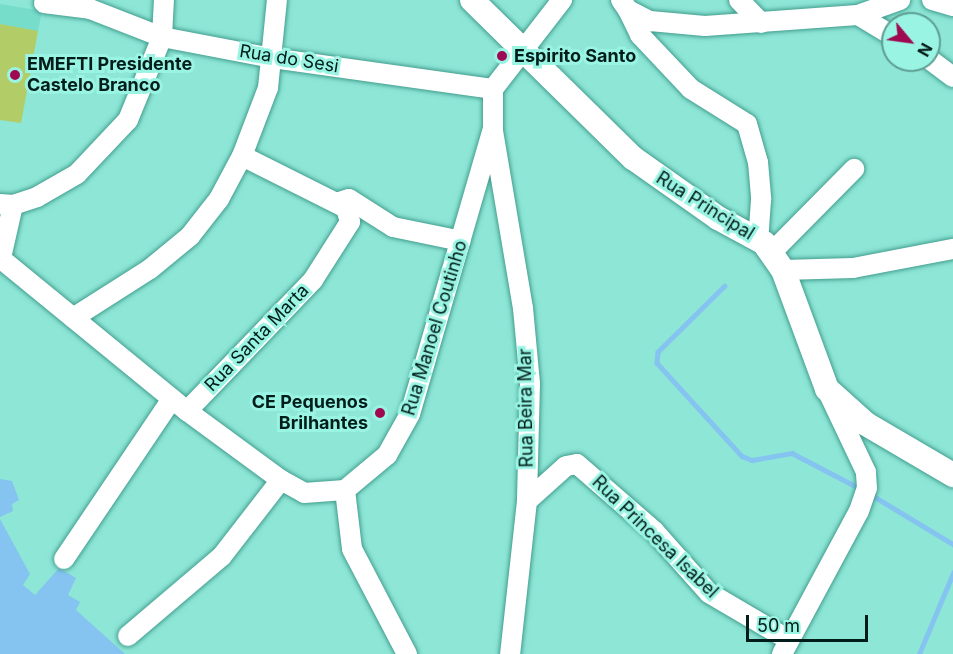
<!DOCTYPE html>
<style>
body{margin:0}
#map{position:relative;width:953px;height:654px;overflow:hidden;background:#8de6d6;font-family:Inter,sans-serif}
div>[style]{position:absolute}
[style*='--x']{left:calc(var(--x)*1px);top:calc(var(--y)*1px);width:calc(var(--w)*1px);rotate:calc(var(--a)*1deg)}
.built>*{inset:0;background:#77ddcb}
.green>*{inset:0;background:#b2cc67}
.water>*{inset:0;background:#85c3f0}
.stream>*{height:4.5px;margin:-2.25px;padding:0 2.25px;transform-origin:2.25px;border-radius:2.25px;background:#85c3f0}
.roads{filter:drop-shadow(0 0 2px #439e8f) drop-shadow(0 0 2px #439e8f)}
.minor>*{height:20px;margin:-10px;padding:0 10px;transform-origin:10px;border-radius:10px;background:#fff}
.tertiary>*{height:24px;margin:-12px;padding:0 12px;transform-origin:12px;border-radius:12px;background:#fff}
.dots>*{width:16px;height:16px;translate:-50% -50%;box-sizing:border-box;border:3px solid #9af4e3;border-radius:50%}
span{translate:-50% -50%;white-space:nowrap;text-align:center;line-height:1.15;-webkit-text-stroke:6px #9af4e3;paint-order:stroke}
.poi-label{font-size:18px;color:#011d19;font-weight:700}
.left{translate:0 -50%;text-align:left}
.right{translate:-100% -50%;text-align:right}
.street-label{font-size:18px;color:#011d19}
.north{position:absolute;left:881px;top:12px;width:60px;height:60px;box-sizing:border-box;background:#9af4e3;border:2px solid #5d9e92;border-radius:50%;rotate:119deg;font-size:16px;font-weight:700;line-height:24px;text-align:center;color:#011d19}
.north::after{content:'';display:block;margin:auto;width:21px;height:27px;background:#9f0951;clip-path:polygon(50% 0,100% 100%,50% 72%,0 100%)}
.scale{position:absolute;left:746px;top:615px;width:122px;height:27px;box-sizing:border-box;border:3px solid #011d19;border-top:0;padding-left:8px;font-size:18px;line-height:21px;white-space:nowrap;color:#011d19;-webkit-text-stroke:4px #9af4e3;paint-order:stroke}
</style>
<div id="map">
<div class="built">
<i style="clip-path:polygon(0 4px,42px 11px,38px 31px,0 120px)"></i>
</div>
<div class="green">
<i style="clip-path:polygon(0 24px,38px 31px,21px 123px,0 120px)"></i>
</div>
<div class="water">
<i style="clip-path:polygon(0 479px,12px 481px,19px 500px,12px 504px,13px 511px,0 517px)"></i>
<i style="clip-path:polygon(0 519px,30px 574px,23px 585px,35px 595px,59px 568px,76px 578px,68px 595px,80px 602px,76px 610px,125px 654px,0 654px)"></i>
</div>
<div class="stream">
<i style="--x:725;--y:286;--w:94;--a:135.4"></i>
<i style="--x:658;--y:352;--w:11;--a:95"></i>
<i style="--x:657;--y:363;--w:126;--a:47.6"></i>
<i style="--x:742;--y:456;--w:11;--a:22"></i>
<i style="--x:752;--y:460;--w:41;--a:-9.9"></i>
<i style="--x:792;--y:453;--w:78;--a:27.6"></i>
<i style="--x:870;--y:494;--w:97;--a:31.1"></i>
<i style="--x:919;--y:654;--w:88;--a:-67.2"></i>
</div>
<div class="roads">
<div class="minor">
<i style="--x:621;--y:0;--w:12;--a:55"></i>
<i style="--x:628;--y:10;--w:25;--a:27"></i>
<i style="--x:650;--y:21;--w:55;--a:5.2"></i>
<i style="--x:705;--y:26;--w:153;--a:-4.1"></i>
<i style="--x:858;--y:15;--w:45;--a:-19.7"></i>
<i style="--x:739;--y:0;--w:32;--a:46"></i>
<i style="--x:932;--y:0;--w:22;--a:16"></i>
<i style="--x:44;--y:3;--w:46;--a:7.4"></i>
<i style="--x:90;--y:9;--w:77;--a:21.3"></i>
<i style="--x:162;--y:37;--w:112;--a:10.8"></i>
<i style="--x:272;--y:58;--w:223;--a:8"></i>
<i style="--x:628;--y:10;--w:28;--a:64"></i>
<i style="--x:640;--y:35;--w:74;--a:46.6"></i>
<i style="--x:691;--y:89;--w:66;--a:32"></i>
<i style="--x:747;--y:124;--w:40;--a:74"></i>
<i style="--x:758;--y:162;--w:38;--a:85"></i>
<i style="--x:761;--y:200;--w:39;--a:94"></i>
<i style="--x:858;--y:15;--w:41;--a:31"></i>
<i style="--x:929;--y:59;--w:30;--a:37"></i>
<i style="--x:493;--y:131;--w:180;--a:80.4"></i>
<i style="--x:523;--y:308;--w:76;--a:84.7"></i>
<i style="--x:530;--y:384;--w:117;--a:91.5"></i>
<i style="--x:527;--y:501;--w:154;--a:96.3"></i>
<i style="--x:339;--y:202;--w:10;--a:-17"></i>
<i style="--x:349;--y:199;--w:52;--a:32.5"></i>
<i style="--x:393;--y:227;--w:69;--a:11.6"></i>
<i style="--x:0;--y:204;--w:13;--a:4"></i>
<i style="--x:13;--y:205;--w:25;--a:-18"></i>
<i style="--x:37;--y:197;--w:46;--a:-29.9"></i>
<i style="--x:77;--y:174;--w:74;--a:-46.6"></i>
<i style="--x:128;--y:120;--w:90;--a:-67.7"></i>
<i style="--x:162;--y:37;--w:37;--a:-87"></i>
<i style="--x:772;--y:252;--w:117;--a:-45.3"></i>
<i style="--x:0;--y:258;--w:242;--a:39.3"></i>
<i style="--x:187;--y:411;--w:117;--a:36.3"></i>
<i style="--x:281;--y:480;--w:26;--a:29"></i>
<i style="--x:304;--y:493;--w:41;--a:-4.2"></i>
<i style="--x:345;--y:490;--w:55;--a:-39.8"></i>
<i style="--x:387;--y:455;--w:47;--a:-60.7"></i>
<i style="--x:410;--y:414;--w:297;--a:-73.8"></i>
<i style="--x:493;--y:129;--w:40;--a:-90"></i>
<i style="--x:493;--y:89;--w:113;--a:-52.2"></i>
<i style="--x:1;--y:258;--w:54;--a:-77.2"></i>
<i style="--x:783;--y:270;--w:70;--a:-1.6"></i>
<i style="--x:853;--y:268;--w:102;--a:-10.8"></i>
<i style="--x:73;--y:318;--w:91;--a:-32.5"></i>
<i style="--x:150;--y:269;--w:52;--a:-39.5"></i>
<i style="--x:190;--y:236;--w:47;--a:-51.9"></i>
<i style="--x:219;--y:199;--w:49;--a:-61.9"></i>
<i style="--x:242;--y:156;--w:73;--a:-69.1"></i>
<i style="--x:268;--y:88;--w:88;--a:-84.2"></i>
<i style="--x:187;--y:411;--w:182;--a:-46.1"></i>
<i style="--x:313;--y:280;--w:69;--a:-57.5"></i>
<i style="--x:350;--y:222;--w:15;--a:-106"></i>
<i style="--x:346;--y:208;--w:116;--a:-153.4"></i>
<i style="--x:345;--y:490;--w:59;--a:83.2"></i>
<i style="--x:352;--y:549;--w:119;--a:62.4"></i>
<i style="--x:527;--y:501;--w:52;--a:-41.9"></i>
<i style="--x:566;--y:466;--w:11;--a:-10"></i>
<i style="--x:577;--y:464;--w:102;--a:41"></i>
<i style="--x:654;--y:531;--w:83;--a:48.4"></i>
<i style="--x:709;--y:593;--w:93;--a:30.4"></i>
<i style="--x:64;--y:559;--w:193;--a:-56"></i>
<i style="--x:128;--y:636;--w:123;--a:-40.4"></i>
<i style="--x:222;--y:556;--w:96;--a:-52.2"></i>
<i style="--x:782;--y:654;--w:162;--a:-61.7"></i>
<i style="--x:859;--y:511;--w:24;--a:-71"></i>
<i style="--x:867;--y:488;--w:16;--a:-94"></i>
<i style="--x:866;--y:472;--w:86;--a:-115.4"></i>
</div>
<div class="tertiary">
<i style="--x:472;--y:0;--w:226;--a:44.5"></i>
<i style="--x:633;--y:158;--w:104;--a:35.2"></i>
<i style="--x:718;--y:218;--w:52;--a:28.5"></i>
<i style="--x:764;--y:243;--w:33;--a:55"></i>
<i style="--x:783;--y:270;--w:127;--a:69.7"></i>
<i style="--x:827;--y:389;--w:52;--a:41.9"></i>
<i style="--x:866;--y:424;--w:101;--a:30.4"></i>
</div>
</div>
<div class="dots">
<i style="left:502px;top:56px;background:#9f0951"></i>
<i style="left:15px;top:75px;background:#9f0951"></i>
<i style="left:380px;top:413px;background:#9f0951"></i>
</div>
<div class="poi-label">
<span class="left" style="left:514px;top:56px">Espirito Santo</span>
<span class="left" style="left:27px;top:75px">EMEFTI Presidente<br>Castelo Branco</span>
<span class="right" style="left:368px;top:413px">CE Pequenos<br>Brilhantes</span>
</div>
<div class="street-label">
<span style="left:289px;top:59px;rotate:9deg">Rua do Sesi</span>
<span style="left:705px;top:206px;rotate:32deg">Rua Principal</span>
<span style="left:435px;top:328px;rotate:-73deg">Rua Manoel Coutinho</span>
<span style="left:257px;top:338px;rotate:-46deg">Rua Santa Marta</span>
<span style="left:526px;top:408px;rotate:-91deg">Rua Beira Mar</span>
<span style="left:655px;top:537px;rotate:44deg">Rua Princesa Isabel</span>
</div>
<div class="north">N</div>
<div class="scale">50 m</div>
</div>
